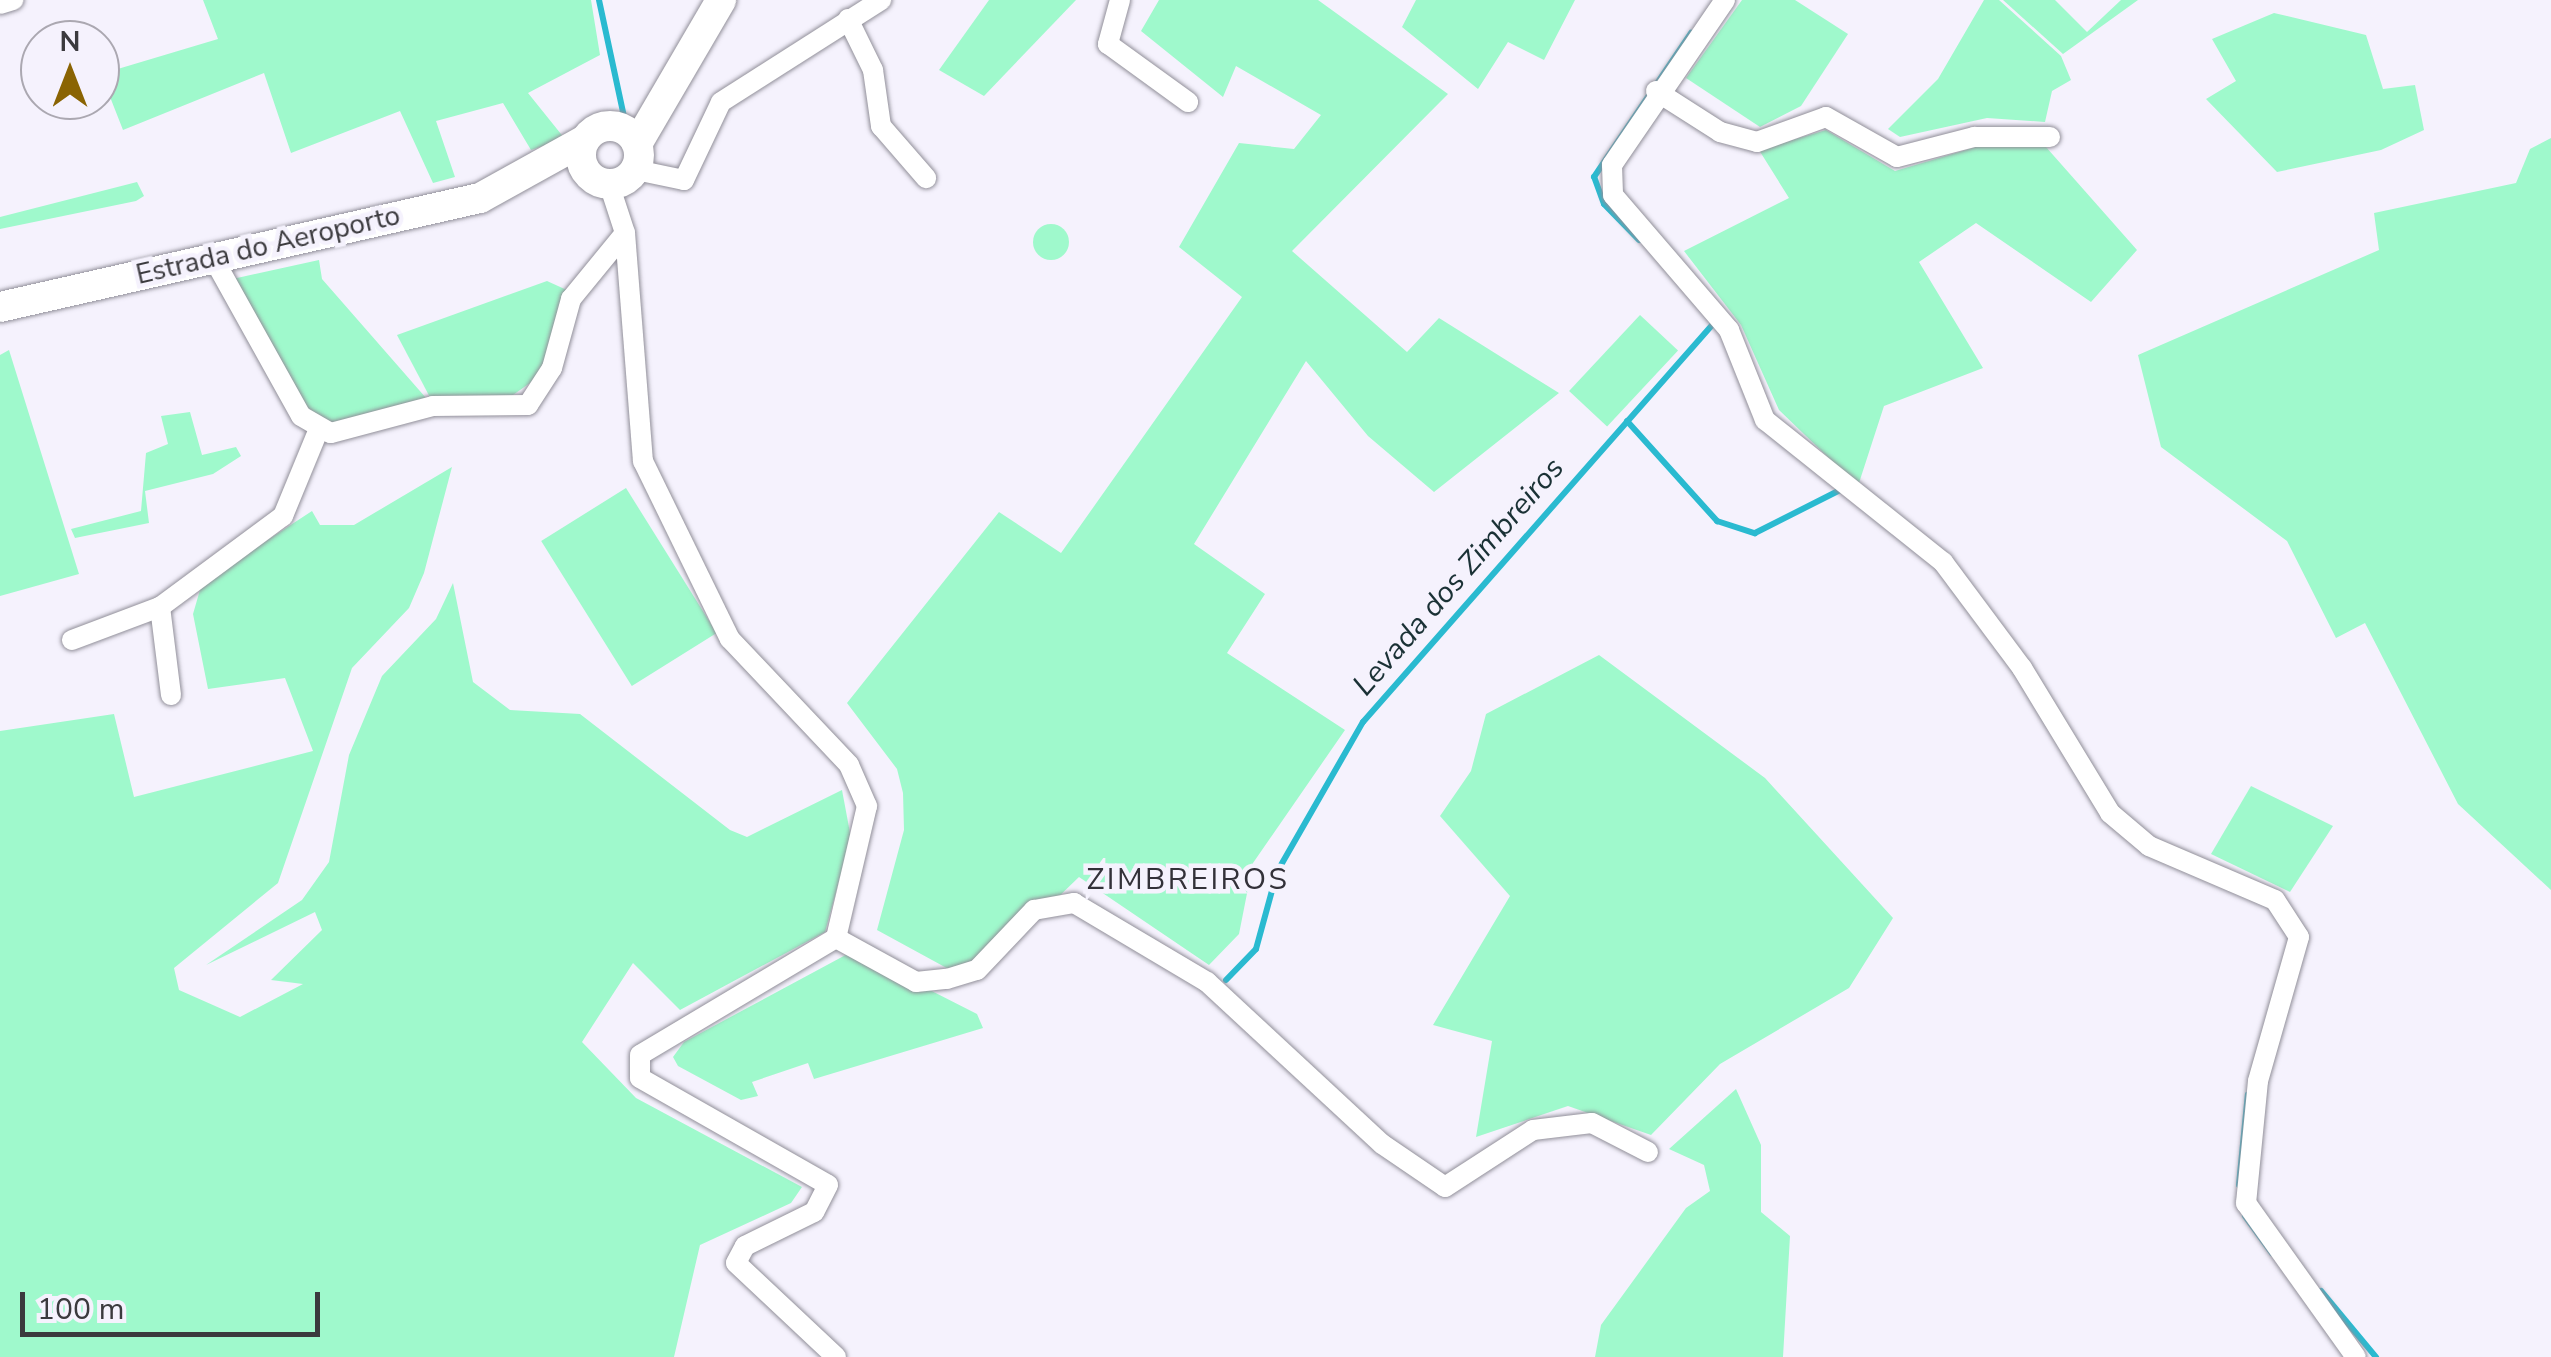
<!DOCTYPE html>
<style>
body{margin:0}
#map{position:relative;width:2551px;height:1357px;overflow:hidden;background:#f5f2fd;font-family:"Nunito Sans",sans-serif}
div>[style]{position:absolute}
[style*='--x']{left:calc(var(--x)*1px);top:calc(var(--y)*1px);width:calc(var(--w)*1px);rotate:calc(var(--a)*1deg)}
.green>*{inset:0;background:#9ff9cc;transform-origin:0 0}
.round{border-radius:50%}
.stream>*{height:6px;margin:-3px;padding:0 3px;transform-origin:3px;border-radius:3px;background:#2abad0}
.roads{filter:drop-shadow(0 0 2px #918f99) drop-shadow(0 0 2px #918f99)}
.street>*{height:20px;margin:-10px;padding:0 10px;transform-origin:10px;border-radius:10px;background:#fff}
.secondary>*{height:30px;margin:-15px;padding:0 15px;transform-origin:15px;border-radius:15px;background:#fff}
.secondary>.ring{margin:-15px;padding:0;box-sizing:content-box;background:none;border:30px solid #fff;border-radius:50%}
span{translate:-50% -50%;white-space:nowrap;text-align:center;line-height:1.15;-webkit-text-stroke:9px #f5f2fd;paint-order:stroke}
.street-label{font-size:28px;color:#3b3a3e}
.water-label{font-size:30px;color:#1a3135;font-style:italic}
.neighbourhood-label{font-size:30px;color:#333139;letter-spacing:2.5px}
.north{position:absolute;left:20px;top:20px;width:100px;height:100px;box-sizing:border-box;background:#f5f2fd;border:2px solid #aba8b1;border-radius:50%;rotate:0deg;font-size:28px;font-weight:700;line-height:40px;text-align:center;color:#3b3a3e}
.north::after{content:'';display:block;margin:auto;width:35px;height:45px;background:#8a6403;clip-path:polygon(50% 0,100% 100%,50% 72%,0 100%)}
.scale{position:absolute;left:20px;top:1292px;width:300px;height:45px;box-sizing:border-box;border:5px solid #3b3a3e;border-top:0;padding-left:12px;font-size:30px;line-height:35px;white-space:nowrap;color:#3b3a3e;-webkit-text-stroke:8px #f5f2fd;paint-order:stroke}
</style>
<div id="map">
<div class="green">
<i style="clip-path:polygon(203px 0,591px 0,600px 55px,528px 93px,565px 139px,531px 150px,503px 103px,436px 121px,455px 177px,433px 183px,400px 111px,291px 153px,264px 73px,123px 130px,101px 74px,218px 39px)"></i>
<i style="clip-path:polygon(989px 0,1076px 0,984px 96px,939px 70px)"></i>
<i style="clip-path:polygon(1159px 0,1318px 0,1448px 94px,1292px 251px,1407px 352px,1439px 318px,1559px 393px,1434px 492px,1368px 436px,1306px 361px,1194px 544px,1265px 594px,1227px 653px,1345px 730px,1253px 863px,1239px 934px,1209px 965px,1079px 877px,999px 954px,954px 972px,877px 930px,904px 830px,903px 793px,897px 769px,847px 703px,999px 512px,1061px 553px,1242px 297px,1179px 247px,1239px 143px,1294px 149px,1321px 115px,1236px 66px,1223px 97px,1141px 31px)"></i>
<i style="clip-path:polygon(1416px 0,1575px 0,1544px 60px,1508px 42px,1478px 89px,1402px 27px)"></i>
<i style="clip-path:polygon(1742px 0,1795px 0,1848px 34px,1801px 106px,1760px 127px,1686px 78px)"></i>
<i style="clip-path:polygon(1984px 0,1999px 0,2061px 56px,2071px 80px,2052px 91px,2045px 122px,1987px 118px,1900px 137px,1888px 129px,1938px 79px)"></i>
<i style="clip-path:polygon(2003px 0,2055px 0,2087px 32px,2121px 0,2138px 0,2063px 54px)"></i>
<i style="clip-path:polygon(2274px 13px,2366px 35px,2383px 89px,2415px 85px,2424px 130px,2381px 150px,2277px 172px,2206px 99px,2236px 81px,2212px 39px)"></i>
<i style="clip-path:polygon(1826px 130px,1895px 171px,1976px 147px,2046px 147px,2137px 250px,2091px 302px,1976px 223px,1919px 262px,1983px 368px,1884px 406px,1858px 486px,1779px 410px,1741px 325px,1684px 251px,1789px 198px,1759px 150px)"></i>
<i style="clip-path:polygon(2551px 138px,2551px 890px,2458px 804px,2365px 623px,2336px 638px,2287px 541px,2161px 447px,2138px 355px,2379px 250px,2374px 213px,2516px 183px,2530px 149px)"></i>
<i style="clip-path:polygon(137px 182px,144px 196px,136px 201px,0 229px,0 217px)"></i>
<i class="round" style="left:1033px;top:224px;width:36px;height:36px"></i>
<i style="clip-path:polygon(319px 260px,322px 279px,433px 406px,318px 431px,228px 280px)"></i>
<i style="clip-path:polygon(547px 281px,569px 291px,547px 371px,503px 402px,433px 403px,397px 335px)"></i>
<i style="left:1640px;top:315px;width:52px;height:104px;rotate:43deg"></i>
<i style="clip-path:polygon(9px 350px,79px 574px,0 596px,0 355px)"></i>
<i style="clip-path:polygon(190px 412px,202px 455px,236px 447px,241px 456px,213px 474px,145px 491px,149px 523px,75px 538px,71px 529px,141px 511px,146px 453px,168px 444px,161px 416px)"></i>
<i style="clip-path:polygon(452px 467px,424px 573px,409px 608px,352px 668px,278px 883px,174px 968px,179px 990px,240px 1017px,303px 984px,271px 980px,322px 930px,315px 912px,206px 965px,302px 900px,329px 862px,349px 755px,382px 676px,436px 619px,453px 583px,473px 682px,510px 710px,580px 714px,730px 830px,747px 837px,842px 790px,851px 838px,825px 932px,680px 1010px,633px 963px,582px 1042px,636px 1098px,802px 1187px,791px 1203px,700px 1245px,674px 1357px,0 1357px,0 731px,114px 714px,134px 797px,313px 751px,285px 678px,208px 689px,193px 614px,202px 583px,312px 511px,320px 525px,354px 525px)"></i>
<i style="left:626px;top:488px;width:171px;height:100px;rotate:58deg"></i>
<i style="clip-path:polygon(1599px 655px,1765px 778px,1893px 918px,1849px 988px,1720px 1064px,1651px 1135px,1568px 1106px,1476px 1137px,1492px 1041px,1433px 1025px,1510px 896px,1440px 816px,1471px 771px,1486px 714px)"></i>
<i style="clip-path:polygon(2251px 786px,2333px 826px,2290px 892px,2211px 854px)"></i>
<i style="clip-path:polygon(853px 951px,977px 1014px,983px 1028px,814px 1079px,808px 1063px,752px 1082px,758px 1096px,741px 1100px,678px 1066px,673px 1057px,684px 1042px)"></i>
<i style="clip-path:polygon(1736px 1089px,1761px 1145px,1761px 1212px,1790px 1236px,1783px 1357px,1595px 1357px,1601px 1325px,1686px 1208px,1710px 1191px,1704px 1165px,1669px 1149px)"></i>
</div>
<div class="stream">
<i style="--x:599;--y:0;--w:134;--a:77.9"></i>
<i style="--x:1639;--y:240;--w:50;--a:-134.2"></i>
<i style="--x:1604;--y:204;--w:29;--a:-110"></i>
<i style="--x:1594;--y:177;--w:174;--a:-56"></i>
<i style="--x:1627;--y:421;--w:135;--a:48"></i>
<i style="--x:1717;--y:521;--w:40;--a:18"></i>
<i style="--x:1755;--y:533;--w:97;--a:-26.8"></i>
<i style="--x:1226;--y:980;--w:43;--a:-45.9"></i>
<i style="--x:1256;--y:949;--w:80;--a:-74.7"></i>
<i style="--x:1277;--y:872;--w:173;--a:-60.2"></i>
<i style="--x:1363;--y:722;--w:530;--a:-48.67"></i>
<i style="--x:2239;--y:1185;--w:91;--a:-84.4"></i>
<i style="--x:2245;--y:1216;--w:46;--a:53.9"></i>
<i style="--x:2321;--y:1291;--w:86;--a:50.2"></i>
</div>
<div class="roads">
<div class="street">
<i style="--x:1120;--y:0;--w:46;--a:105.3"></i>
<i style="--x:1108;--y:44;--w:99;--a:35.9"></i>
<i style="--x:1725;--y:0;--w:200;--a:124.4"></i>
<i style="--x:1612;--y:165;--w:30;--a:88"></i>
<i style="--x:1613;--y:195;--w:178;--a:49.3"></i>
<i style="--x:1729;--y:330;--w:97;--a:68.2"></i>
<i style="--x:1765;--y:420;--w:228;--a:38.6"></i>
<i style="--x:1943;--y:562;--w:132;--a:53.3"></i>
<i style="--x:2022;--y:668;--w:170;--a:58.7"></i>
<i style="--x:2110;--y:813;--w:51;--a:40.2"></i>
<i style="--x:2149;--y:846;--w:137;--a:23.2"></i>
<i style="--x:2275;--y:900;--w:44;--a:57"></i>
<i style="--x:2299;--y:937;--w:150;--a:105.9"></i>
<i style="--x:2258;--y:1081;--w:123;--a:95.6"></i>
<i style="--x:2246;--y:1203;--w:189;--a:54.5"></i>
<i style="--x:0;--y:4;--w:14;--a:-17"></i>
<i style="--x:848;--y:19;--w:57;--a:63.9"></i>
<i style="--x:873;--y:70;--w:57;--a:81.9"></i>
<i style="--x:881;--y:126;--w:69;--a:49.1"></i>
<i style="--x:1656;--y:91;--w:76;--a:32.6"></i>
<i style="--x:1720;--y:132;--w:38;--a:15"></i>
<i style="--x:1757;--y:142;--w:73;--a:-19.9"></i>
<i style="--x:1826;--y:117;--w:81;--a:29.4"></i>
<i style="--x:1897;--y:157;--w:80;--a:-14.6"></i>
<i style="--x:1974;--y:137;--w:76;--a:0"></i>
<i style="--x:636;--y:170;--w:49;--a:11.8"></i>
<i style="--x:684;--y:180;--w:86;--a:-64.6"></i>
<i style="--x:721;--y:102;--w:190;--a:-32.5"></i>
<i style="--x:609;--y:184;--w:52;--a:71.9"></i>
<i style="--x:625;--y:233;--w:229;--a:85.5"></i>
<i style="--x:643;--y:461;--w:198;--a:64"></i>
<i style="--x:730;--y:639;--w:173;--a:46.6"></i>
<i style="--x:849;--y:765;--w:45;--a:66.3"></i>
<i style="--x:867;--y:806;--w:136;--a:103.2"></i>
<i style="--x:836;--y:938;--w:228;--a:149.2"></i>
<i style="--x:640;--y:1055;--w:23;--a:90"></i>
<i style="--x:640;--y:1078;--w:216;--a:29.6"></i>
<i style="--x:828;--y:1185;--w:30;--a:117"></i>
<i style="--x:814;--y:1212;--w:77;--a:153.8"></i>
<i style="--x:745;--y:1246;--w:19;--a:118"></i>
<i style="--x:736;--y:1263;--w:137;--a:43.2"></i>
<i style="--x:212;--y:256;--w:183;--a:60.9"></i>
<i style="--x:301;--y:416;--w:34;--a:30"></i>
<i style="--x:331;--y:433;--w:106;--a:-14.8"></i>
<i style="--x:433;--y:406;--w:95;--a:-0.6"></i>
<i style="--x:528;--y:405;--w:44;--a:-57"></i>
<i style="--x:552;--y:368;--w:72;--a:-74.6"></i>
<i style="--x:571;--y:299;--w:85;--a:-50.7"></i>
<i style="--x:72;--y:640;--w:94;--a:-20.6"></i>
<i style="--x:171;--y:695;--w:89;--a:-97.1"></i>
<i style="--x:160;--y:607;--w:153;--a:-36.5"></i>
<i style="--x:283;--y:516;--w:92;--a:-67.6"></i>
<i style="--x:836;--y:938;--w:91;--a:28.8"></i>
<i style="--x:916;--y:982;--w:31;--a:-6"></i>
<i style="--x:947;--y:979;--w:31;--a:-17"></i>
<i style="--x:977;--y:970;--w:83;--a:-46.5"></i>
<i style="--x:1034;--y:910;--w:41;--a:-9.9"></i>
<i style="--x:1074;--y:903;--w:155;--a:30.7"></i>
<i style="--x:1207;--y:982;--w:238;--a:42.8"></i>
<i style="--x:1382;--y:1144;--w:76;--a:34.3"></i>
<i style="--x:1445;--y:1187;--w:105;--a:-32.9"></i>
<i style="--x:1533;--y:1130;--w:59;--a:-6.8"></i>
<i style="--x:1592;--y:1123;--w:63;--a:27.4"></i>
</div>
<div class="secondary">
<i class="ring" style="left:581px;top:126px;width:28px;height:28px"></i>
<i style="--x:637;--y:144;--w:167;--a:-59.7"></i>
<i style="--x:0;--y:307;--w:492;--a:-12.8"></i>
<i style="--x:480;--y:198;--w:118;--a:-29"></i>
</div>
</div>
<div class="street-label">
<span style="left:268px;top:245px;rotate:-13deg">Estrada do Aeroporto</span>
</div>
<div class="water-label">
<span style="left:1459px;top:577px;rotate:-49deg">Levada dos Zimbreiros</span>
</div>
<div class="neighbourhood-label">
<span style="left:1188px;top:880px">ZIMBREIROS</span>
</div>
<div class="north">N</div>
<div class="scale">100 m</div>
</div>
